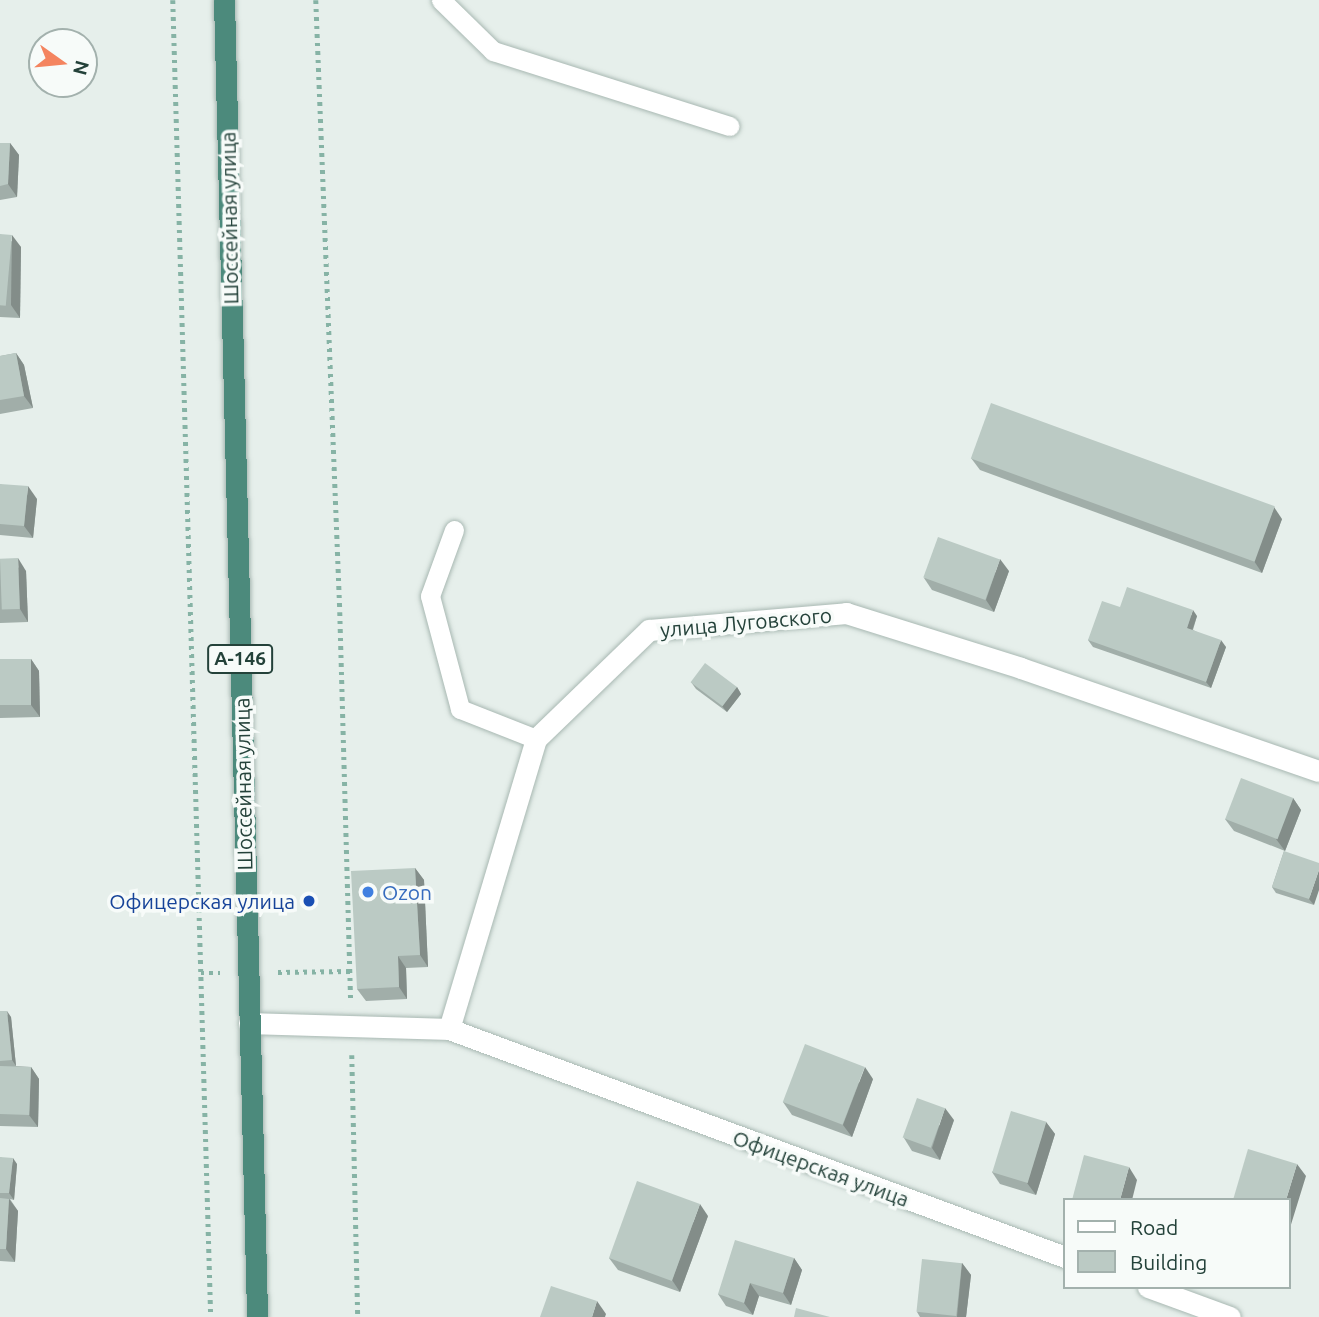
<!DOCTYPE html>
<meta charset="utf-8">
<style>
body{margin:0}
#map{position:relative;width:1319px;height:1317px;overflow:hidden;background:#e6efeb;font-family:Ubuntu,sans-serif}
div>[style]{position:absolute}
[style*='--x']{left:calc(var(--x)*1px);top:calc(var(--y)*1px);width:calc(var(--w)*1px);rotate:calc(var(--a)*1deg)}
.path>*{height:4.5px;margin-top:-2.25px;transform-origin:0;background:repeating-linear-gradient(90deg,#86b3a5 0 3.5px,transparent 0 8.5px)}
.roads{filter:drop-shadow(0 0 2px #a8b8b2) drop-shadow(0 0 2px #a8b8b2)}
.service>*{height:19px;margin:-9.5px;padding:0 9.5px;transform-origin:9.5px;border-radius:9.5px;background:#fff}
.minor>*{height:21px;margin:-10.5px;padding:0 10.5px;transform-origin:10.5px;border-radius:10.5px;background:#fff}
.trunk>*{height:21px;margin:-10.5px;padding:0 10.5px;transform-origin:10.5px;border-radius:10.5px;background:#4c8a7c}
.wall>*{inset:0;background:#a1aea9}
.shaded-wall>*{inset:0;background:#838d89}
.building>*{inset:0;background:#bbcac4;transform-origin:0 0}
.dots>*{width:19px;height:19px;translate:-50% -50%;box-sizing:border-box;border:4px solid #f7fbf9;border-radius:50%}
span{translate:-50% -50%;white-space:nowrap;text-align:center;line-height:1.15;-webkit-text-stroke:7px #f7fbf9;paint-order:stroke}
.shield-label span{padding:2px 5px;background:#f7fbf9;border:2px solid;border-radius:5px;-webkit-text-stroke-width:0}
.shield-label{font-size:19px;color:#24423a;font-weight:700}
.street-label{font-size:21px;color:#24423a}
.shop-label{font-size:21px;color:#366cbe}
.left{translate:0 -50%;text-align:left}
.transit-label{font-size:21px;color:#164399}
.right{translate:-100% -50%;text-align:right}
.legend{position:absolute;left:1063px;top:1198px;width:228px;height:91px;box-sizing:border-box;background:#f7fbf9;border:2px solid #a3b1ad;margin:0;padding:9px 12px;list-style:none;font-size:21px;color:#24423a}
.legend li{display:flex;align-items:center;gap:14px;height:35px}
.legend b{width:35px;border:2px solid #a3b1ad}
.north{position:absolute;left:28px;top:28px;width:70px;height:70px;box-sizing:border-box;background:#f7fbf9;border:2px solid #a3b1ad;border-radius:50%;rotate:105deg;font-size:19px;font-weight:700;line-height:28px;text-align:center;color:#24423a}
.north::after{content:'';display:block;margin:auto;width:24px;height:32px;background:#f4845f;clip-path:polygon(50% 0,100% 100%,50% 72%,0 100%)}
</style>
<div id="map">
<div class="path">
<i style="--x:173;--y:0;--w:1318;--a:88.35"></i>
<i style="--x:316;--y:0;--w:612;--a:87.75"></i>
<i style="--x:340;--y:612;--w:386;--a:88.4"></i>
<i style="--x:278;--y:972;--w:73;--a:-0.8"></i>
<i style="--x:201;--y:973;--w:19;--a:0"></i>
<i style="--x:352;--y:1055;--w:262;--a:88.7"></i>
</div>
<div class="roads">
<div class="service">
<i style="--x:441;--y:0;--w:73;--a:44.4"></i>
<i style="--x:493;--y:51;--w:248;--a:17.6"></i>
<i style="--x:454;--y:530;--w:70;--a:110"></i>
<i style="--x:430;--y:596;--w:117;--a:75.1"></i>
<i style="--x:460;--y:709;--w:82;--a:21.5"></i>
</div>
<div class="minor">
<i style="--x:249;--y:1023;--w:200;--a:1.7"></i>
<i style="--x:449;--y:1029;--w:657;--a:20.31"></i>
<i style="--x:449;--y:1029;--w:303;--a:-73.3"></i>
<i style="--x:536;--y:739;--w:157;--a:-44"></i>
<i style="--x:649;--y:630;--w:198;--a:-4.9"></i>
<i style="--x:846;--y:613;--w:183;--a:17.4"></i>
<i style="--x:1021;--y:668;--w:315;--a:19.1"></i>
<i style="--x:1148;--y:1287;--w:87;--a:20.1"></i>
</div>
<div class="trunk">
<i style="--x:224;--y:0;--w:1317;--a:88.56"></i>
</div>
</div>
<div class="wall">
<i style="clip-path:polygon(0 143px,10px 143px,19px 155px,17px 197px,0 200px)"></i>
<i style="clip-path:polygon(0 234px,21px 247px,20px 318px,0 317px)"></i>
<i style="clip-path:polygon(16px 353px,24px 365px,33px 408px,0 414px,0 356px)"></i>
<i style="clip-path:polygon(971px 458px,1282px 519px,1262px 573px,980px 470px)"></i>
<i style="clip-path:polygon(0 484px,37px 499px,33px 538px,0 535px)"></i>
<i style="clip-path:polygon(0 559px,26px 571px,28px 622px,0 623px)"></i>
<i style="clip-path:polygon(1009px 571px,994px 612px,932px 590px,924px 578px)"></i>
<i style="clip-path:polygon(1120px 607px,1197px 616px,1193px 630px,1226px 647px,1211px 688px,1093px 647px,1088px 640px)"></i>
<i style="clip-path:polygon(0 659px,31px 659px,39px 671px,40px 717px,0 718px)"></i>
<i style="clip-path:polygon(691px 682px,737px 687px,741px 694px,727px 712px,696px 689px)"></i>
<i style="clip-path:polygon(1293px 798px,1301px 810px,1285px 851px,1234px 831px,1225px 819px)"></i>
<i style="clip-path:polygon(1284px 851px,1314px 905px,1276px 893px,1272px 887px)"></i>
<i style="clip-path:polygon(415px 868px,424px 880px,428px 967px,406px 968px,407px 999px,366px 1001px,357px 989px)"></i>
<i style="clip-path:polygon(0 1011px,11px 1017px,16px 1066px,31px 1067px,39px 1079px,38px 1127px,0 1126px)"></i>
<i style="clip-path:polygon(873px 1079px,852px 1137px,792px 1115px,783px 1102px)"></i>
<i style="clip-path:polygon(954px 1120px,940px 1160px,912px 1151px,904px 1138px)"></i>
<i style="clip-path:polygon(1046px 1122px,1055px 1134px,1036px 1195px,1000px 1184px,992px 1172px)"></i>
<i style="clip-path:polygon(0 1157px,17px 1164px,14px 1200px,10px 1199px,18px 1211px,15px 1262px,0 1261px)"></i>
<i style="clip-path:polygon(708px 1216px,680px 1292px,618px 1270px,609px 1258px)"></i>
<i style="clip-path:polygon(794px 1258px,802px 1270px,791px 1305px,759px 1296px,753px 1315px,726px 1306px,718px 1294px)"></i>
<i style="clip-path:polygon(962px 1263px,971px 1275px,966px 1317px,920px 1317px,917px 1312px)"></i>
</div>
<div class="shaded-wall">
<i style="clip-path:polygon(10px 143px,19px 155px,17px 197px,8px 184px)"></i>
<i style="clip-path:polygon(12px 235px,21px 247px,20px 318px,11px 305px)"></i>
<i style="clip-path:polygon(16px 353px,24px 365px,33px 408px,24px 396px)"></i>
<i style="clip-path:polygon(28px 486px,37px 499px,33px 538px,24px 526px)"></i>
<i style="clip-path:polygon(1274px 507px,1282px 519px,1262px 573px,1254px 561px)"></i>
<i style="clip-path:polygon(18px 558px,26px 571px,28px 622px,20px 609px)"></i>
<i style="clip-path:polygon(1000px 559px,1009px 571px,994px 612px,986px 600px)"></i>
<i style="clip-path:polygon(1193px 610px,1197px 616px,1191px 634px,1187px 628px)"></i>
<i style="clip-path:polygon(1221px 640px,1226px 647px,1211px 688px,1206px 682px)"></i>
<i style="clip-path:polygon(31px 659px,39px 671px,40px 717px,31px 705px)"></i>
<i style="clip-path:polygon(737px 687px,741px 694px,727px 712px,722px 706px)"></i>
<i style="clip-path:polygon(1293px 798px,1301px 810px,1285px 851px,1276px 839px)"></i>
<i style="clip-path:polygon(415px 868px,424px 880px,428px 967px,420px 955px)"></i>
<i style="clip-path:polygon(1319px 870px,1319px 890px,1314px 905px,1309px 899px)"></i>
<i style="clip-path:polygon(398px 956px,406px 968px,407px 999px,399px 987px)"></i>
<i style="clip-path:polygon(7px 1011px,11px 1017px,16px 1066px,12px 1060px)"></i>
<i style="clip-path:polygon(31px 1067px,39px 1079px,38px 1127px,29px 1115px)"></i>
<i style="clip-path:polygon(865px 1067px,873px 1079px,852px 1137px,843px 1125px)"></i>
<i style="clip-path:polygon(945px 1108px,954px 1120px,940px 1160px,932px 1148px)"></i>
<i style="clip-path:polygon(1046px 1122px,1055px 1134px,1036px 1195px,1027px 1183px)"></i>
<i style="clip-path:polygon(13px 1158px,17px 1164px,14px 1200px,9px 1193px)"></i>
<i style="clip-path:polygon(1297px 1164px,1306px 1176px,1289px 1231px,1289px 1200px,1286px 1200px)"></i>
<i style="clip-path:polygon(1129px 1167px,1137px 1180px,1132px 1200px,1120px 1200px)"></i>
<i style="clip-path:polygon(9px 1199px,18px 1211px,15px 1262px,6px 1249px)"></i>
<i style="clip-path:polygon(700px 1204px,708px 1216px,680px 1292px,672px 1280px)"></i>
<i style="clip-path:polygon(794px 1258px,802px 1270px,791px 1305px,783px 1293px)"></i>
<i style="clip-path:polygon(962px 1263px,971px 1275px,966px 1317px,957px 1317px)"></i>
<i style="clip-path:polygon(750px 1283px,759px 1296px,753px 1315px,744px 1303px)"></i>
<i style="clip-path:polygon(597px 1301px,606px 1314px,605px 1317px,592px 1317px)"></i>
</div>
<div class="building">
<i style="clip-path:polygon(0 143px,10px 143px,8px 184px,0 186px)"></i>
<i style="left:0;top:234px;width:12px;height:71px;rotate:5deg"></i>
<i style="clip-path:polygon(16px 353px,24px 396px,0 400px,0 356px)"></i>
<i style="left:991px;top:403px;width:302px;height:59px;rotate:20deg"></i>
<i style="clip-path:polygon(0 484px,28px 486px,24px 526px,0 524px)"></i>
<i style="left:938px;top:537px;width:66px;height:43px;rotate:20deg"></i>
<i style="left:18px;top:558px;width:51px;height:18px;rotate:88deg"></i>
<i style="clip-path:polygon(1127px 587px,1193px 610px,1187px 628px,1221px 640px,1206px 682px,1088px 640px,1102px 601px,1120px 607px)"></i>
<i style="left:0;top:659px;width:31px;height:46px"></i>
<i style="left:705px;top:663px;width:40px;height:24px;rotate:37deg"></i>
<i style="left:1241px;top:778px;width:56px;height:44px;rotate:21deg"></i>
<i style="clip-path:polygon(1284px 851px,1319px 863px,1319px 870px,1309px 899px,1272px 887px)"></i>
<i style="clip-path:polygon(415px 868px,420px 955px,398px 956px,399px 987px,357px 989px,351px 871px)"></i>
<i style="clip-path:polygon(0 1011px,7px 1011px,12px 1060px,0 1061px)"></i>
<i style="left:805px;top:1044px;width:64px;height:62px;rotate:21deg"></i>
<i style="left:0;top:1066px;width:31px;height:48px;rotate:2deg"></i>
<i style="left:917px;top:1098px;width:30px;height:42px;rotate:20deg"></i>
<i style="left:1011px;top:1111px;width:37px;height:64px;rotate:17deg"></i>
<i style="clip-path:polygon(1248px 1149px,1297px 1164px,1286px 1200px,1233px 1200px)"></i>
<i style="clip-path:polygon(1084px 1155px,1129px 1167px,1120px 1200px,1072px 1200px)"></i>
<i style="clip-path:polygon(0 1157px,13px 1158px,9px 1193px,0 1193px)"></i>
<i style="left:637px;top:1181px;width:67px;height:82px;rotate:20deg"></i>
<i style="clip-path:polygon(0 1198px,9px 1199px,6px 1249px,0 1249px)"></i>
<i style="clip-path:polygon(735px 1240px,794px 1258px,783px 1293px,750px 1283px,744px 1303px,718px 1294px)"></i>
<i style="left:922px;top:1259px;width:40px;height:53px;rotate:6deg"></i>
<i style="clip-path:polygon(551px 1286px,597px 1301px,592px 1317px,540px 1317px)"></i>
<i style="clip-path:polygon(796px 1308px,830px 1317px,794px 1317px)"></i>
</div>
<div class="dots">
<i style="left:368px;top:892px;background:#3f7fe0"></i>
<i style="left:309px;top:901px;background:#1a4fb4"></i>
</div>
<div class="shield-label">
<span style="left:240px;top:659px">А-146</span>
</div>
<div class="street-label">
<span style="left:229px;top:218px;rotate:-91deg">Шоссейная улица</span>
<span style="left:746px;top:622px;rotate:-5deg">улица Луговского</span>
<span style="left:243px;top:784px;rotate:-91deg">Шоссейная улица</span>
<span style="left:821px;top:1168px;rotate:20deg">Офицерская улица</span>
</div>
<div class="shop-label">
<span class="left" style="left:382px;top:892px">Ozon</span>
</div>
<div class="transit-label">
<span class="right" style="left:295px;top:901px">Офицерская улица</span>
</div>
<ul class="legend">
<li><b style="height:9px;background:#fff"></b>Road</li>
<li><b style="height:19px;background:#bbcac4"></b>Building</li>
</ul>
<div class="north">N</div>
</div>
